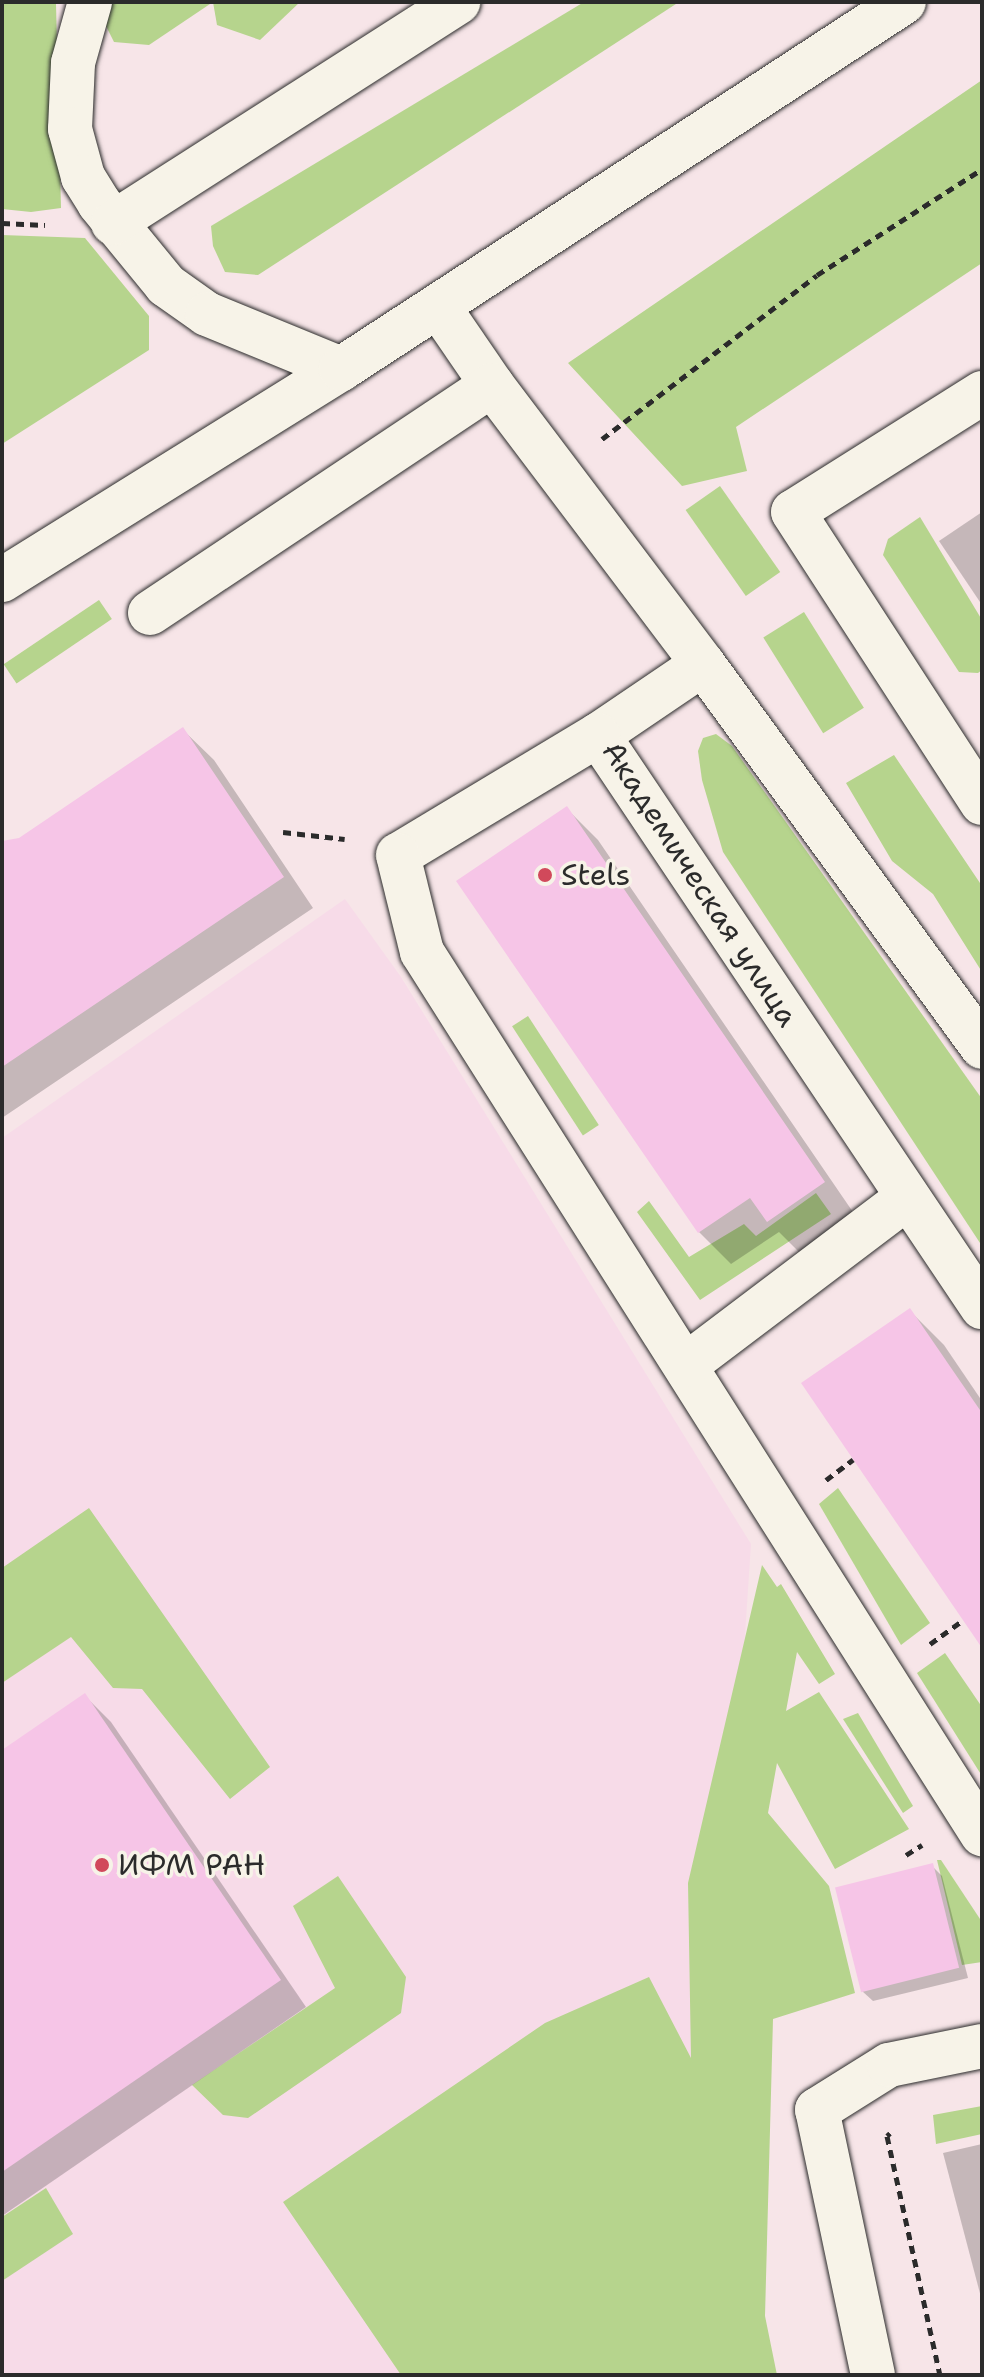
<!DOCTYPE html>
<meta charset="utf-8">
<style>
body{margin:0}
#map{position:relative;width:984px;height:2377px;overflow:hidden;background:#f7e5e8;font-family:"Shantell Sans",sans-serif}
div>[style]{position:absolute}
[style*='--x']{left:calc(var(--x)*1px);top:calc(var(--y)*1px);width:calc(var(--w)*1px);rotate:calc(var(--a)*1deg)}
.built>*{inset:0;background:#f7dbe8}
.green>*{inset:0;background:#b6d48d;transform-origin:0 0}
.shadow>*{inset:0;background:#0003}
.building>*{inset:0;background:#f6c5e7;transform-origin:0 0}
.path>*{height:5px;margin-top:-2.5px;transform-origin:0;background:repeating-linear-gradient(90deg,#2b2b2b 0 8px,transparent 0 14px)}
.roads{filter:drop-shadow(0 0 2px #2b2b2b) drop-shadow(0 0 2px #2b2b2b)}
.minor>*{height:44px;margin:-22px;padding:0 22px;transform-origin:22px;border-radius:22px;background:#f7f3e8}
.major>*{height:44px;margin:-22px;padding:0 22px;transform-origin:22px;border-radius:22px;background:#f7f3e8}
.dots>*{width:22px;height:22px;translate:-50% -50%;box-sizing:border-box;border:4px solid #f7f3e8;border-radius:50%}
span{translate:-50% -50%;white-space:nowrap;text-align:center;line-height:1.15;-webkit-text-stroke:7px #f7f3e8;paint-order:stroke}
.poi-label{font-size:30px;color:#2b2b2b}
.left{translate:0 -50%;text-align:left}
.street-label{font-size:30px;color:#2b2b2b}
.frame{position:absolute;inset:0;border:4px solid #2b2b2b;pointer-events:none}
</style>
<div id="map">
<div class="built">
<i style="clip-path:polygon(345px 899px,401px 977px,751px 1544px,696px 2375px,2px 2375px,2px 1138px)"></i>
</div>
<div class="green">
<i style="clip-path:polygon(2px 2px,56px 4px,61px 208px,31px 212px,2px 209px)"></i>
<i style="clip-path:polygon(112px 2px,210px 2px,210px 4px,149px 45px,114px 42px,102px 18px)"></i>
<i style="clip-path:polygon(213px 2px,300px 2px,260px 40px,217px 25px)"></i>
<i style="clip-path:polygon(584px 2px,679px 2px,258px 275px,225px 272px,213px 246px,211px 226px)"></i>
<i style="clip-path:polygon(982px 80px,982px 263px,736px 427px,747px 471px,682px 486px,568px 363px)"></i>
<i style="clip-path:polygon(2px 235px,85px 238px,149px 316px,149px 350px,2px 444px)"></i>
<i style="left:720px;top:486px;width:105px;height:42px;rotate:55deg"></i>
<i style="clip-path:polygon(920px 517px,982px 620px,982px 670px,978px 673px,959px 672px,883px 555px,888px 539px)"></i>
<i style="left:99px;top:600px;width:23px;height:115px;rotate:56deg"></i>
<i style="left:804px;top:612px;width:113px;height:48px;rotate:58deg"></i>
<i style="clip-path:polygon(716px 734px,732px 746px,982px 1099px,982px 1246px,723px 852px,702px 780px,698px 751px,703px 738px)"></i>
<i style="clip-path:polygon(894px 755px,982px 886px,982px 972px,933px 894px,892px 861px,846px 783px)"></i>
<i style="left:528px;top:1016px;width:130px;height:19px;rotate:57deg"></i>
<i style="clip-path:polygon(816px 1193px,831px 1214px,700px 1300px,637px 1212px,649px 1201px,689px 1257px,744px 1224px,756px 1236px)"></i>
<i style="clip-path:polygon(838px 1488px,930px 1623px,901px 1645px,819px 1504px)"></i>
<i style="clip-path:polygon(89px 1508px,270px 1767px,230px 1799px,142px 1689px,113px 1688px,71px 1637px,2px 1683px,2px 1568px)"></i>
<i style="clip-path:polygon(762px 1565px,777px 1587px,781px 1584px,835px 1674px,819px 1684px,797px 1652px,786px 1711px,819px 1692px,909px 1829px,835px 1869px,777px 1763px,768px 1813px,829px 1886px,855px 1993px,773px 2019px,765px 2316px,777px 2375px,401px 2375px,283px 2202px,545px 2023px,649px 1977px,691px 2058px,688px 1883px)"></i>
<i style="clip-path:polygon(945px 1653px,982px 1707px,982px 1776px,917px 1673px)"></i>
<i style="clip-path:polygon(858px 1713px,913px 1806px,903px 1813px,843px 1719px)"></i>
<i style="clip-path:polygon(937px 1860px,941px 1860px,982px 1922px,982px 1962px,962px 1965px)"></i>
<i style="clip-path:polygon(338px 1876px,406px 1977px,401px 2013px,248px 2118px,223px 2115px,192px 2085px,335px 1988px,293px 1906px)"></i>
<i style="clip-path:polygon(982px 2106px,982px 2134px,936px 2144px,933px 2115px)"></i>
<i style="clip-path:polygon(46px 2188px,73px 2234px,2px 2281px,2px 2217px)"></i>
</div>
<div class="shadow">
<i style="clip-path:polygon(982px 512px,982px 605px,939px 541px)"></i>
<i style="clip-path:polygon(183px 730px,214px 760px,313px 908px,2px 1118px,2px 843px,19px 840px)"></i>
<i style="clip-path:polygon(566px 808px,598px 840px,855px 1215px,800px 1253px,779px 1232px,731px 1264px,699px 1232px)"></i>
<i style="clip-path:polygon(910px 1311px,944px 1345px,982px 1401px,982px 1645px)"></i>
<i style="clip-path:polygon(85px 1696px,111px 1722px,306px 2007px,2px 2216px,2px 1753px)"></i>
<i style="clip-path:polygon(932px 1866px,942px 1876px,968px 1978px,873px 2001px,862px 1991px)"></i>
<i style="clip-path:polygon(982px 2144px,982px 2301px,943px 2153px)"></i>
</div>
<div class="building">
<i style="clip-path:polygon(183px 727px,284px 877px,2px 1067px,2px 841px,19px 838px)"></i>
<i style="clip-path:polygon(567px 806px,825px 1182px,767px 1222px,750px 1198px,698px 1233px,456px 881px)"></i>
<i style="clip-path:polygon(910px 1308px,982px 1413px,982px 1648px,801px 1383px)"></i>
<i style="clip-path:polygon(85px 1693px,281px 1980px,2px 2172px,2px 1750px)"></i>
<i style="left:933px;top:1863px;width:108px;height:101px;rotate:76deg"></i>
</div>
<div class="path">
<i style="--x:2;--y:223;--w:43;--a:2.7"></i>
<i style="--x:602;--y:439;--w:270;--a:-37.3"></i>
<i style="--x:817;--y:275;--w:196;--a:-32.7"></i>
<i style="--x:283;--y:832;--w:62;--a:6.4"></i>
<i style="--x:826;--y:1480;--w:34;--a:-37"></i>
<i style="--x:930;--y:1644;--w:41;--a:-36"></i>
<i style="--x:906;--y:1855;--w:19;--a:-32"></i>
<i style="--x:890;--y:2133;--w:4;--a:135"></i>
<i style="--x:887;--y:2136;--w:245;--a:77.5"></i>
</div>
<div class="roads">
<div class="minor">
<i style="--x:90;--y:2;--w:63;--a:105.6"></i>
<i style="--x:73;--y:63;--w:66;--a:92.6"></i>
<i style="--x:70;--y:129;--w:50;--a:74.8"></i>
<i style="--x:83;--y:177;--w:31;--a:58"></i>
<i style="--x:99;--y:203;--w:106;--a:50.7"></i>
<i style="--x:166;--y:285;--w:50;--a:35.3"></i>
<i style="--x:207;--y:314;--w:145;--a:22.3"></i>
<i style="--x:113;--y:223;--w:410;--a:-32.6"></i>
<i style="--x:438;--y:306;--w:96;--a:55.6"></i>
<i style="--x:492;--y:385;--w:350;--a:52.9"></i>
<i style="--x:703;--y:664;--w:474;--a:53.9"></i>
<i style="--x:982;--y:393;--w:223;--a:147.8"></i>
<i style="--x:793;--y:512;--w:347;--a:57"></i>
<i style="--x:150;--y:613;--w:411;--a:-33.7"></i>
<i style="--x:703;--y:664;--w:127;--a:145.9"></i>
<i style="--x:598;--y:735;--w:689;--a:56.13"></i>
<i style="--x:598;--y:735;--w:233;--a:149"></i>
<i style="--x:398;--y:855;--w:100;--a:76.1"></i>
<i style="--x:422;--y:952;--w:1045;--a:57.59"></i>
<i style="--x:686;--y:1365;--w:278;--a:-37.1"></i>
<i style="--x:873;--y:2375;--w:271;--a:-101.9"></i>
<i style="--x:817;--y:2110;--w:85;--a:-32"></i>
<i style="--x:889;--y:2065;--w:95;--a:-11.5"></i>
</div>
<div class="major">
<i style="--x:2;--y:580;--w:399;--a:-31.9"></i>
<i style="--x:341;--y:369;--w:672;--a:-33.1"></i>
</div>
</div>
<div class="dots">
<i style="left:545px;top:875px;background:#d1495b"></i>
<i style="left:102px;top:1865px;background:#d1495b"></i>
</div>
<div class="poi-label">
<span class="left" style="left:561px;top:875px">Stels</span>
<span class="left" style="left:118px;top:1865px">ИФМ РАН</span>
</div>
<div class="street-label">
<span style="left:700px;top:884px;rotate:57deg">Академическая улица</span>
</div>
<div class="frame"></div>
</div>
